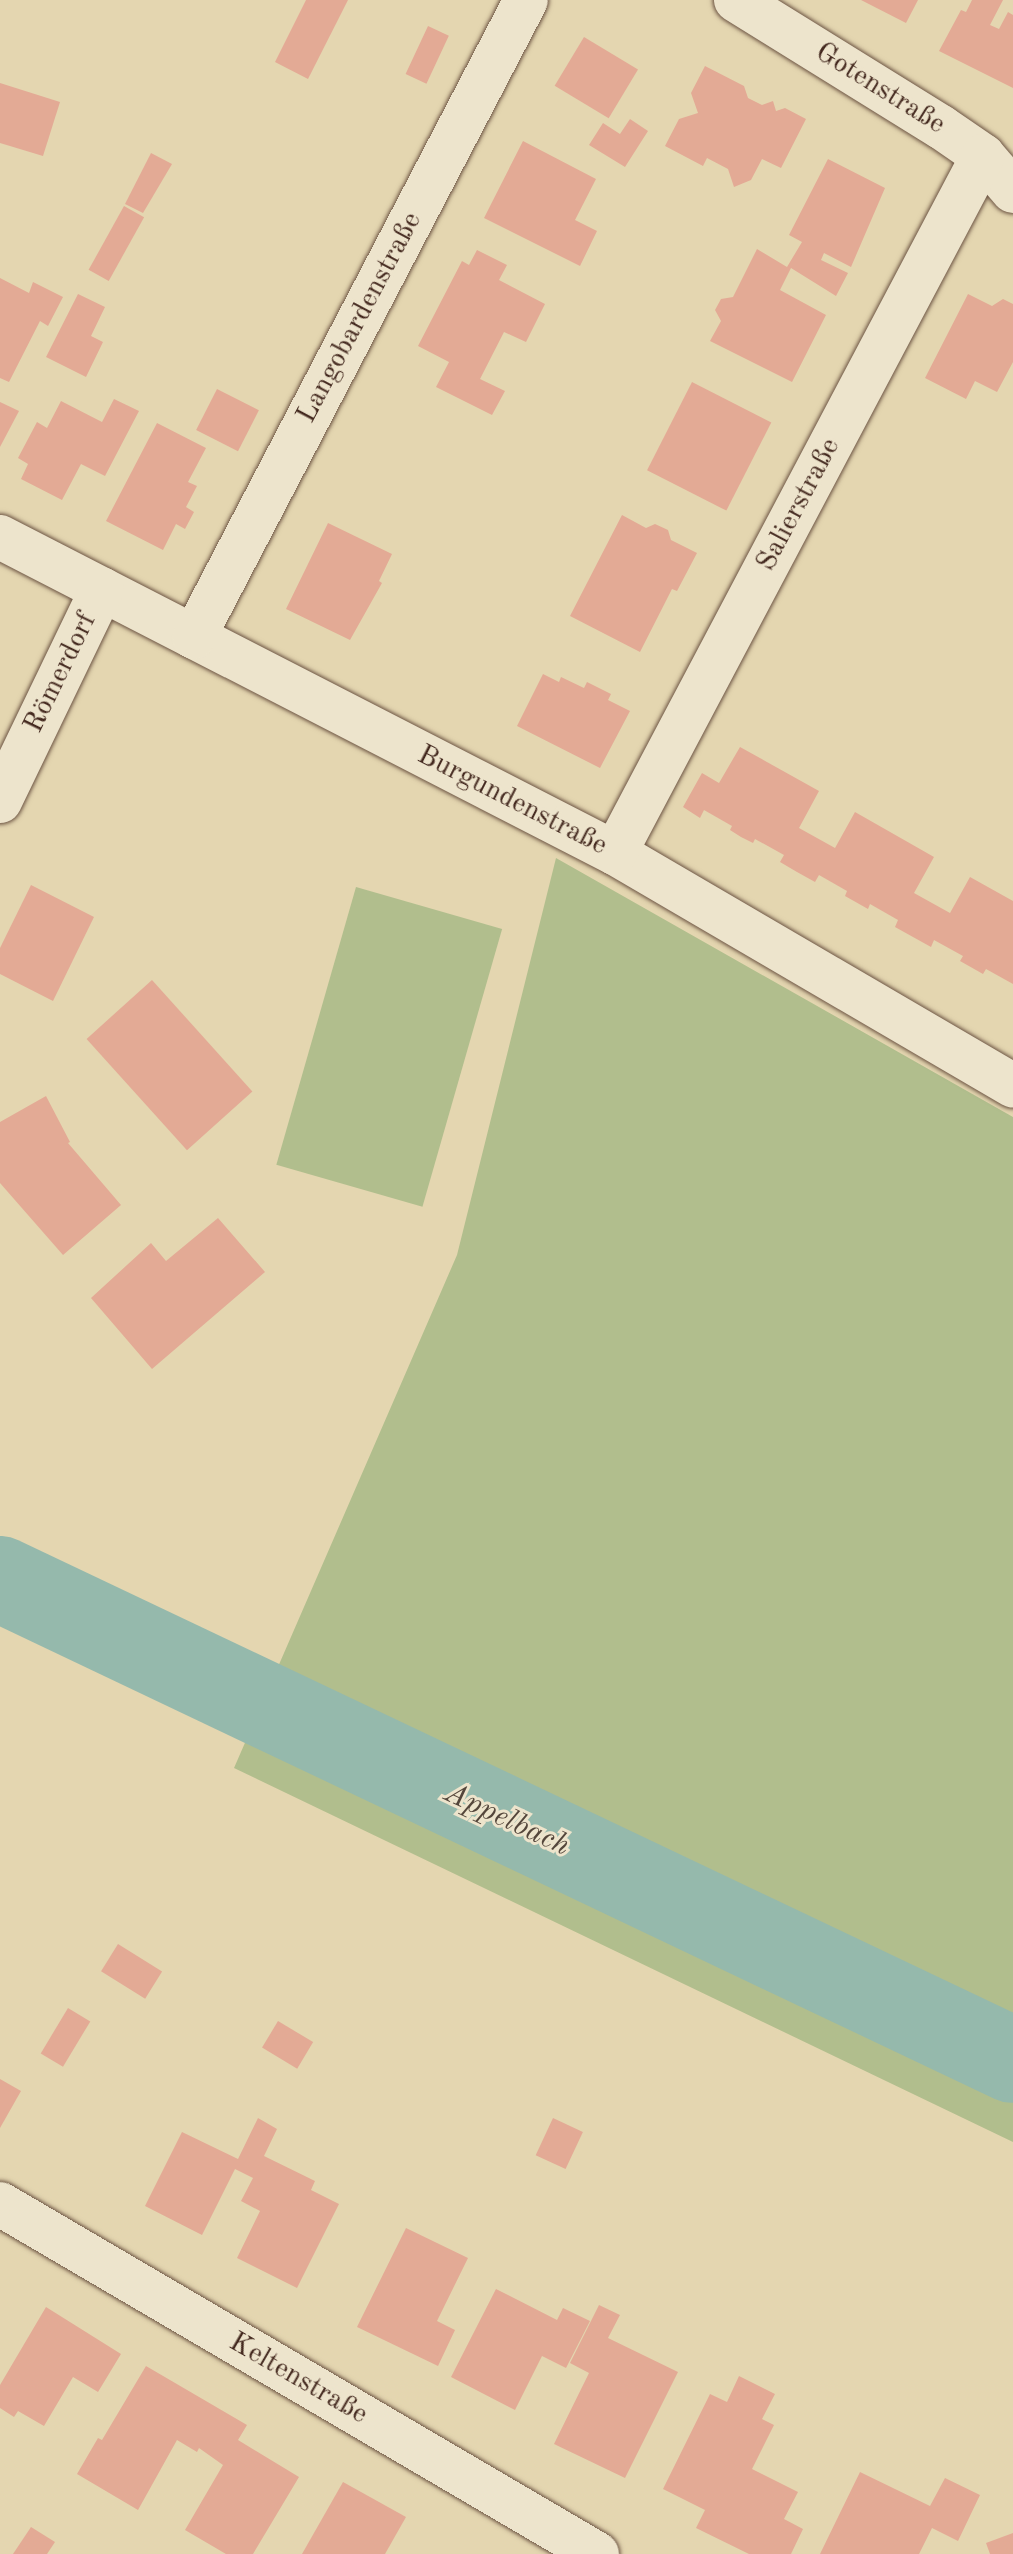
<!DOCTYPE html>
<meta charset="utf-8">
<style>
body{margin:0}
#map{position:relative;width:1013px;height:2554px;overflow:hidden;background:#e4d6b0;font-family:"Old Standard TT",serif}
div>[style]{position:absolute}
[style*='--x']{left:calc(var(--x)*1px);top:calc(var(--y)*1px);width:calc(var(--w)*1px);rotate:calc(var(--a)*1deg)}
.green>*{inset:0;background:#b1be8d;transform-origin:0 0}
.river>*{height:86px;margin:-43px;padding:0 43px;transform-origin:43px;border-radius:43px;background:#95b9ac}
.building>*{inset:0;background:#e3aa95;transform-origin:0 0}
.roads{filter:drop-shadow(0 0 2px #6c5443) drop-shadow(0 0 2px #6c5443)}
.minor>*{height:44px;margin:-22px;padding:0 22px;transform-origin:22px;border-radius:22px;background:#ede4cc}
span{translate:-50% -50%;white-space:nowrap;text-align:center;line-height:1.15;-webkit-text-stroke:6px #ede4cc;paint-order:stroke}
.street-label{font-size:28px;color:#44291f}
.water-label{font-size:30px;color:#54463b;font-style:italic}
</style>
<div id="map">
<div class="green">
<i style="clip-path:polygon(556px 858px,1013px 1117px,1013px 2142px,234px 1768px,457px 1255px)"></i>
<i style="left:356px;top:887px;width:152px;height:289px;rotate:16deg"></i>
</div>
<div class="river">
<i style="--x:0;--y:1579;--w:1121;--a:25.4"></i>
</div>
<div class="building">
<i style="clip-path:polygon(306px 0,348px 0,308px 79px,275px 62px)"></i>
<i style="clip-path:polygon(861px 0,918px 0,906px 23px)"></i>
<i style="clip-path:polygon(972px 0,1003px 0,990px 25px,999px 29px,1008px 12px,1013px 15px,1013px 88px,939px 51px,961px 10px,966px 12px)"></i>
<i style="left:428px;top:26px;width:23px;height:53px;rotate:25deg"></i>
<i style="left:584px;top:37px;width:63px;height:57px;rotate:31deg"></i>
<i style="clip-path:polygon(705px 66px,744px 86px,748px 98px,762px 105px,773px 101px,776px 111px,785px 108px,806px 119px,781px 168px,762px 159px,751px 180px,734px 187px,728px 169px,707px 158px,703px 166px,665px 146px,679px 119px,698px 113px,691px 93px)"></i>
<i style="clip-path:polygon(0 83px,60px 102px,43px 156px,0 143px)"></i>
<i style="clip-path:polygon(630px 119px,648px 131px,625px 167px,589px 145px,603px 123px,620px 134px)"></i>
<i style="clip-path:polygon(523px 141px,596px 179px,575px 220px,597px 231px,580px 266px,484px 218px)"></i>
<i style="clip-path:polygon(151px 153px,172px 164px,143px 213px,125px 204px)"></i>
<i style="clip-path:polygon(828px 159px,885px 188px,851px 267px,824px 253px,821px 260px,848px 273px,836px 296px,791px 268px,780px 290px,826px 315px,792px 382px,710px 341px,721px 321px,715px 310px,721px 299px,733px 297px,757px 249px,787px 267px,802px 242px,789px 235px)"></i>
<i style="left:124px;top:206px;width:23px;height:73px;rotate:29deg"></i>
<i style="clip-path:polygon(477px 250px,507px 265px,499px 280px,545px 304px,526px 342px,504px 332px,480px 379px,505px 391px,492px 415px,436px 387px,449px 362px,418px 346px,462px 261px,469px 265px)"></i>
<i style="clip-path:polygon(0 278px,29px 293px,33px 282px,63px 297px,48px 326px,40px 321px,9px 382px,0 378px)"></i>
<i style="clip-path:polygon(78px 294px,105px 307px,91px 336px,103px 342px,86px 377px,46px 357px)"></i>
<i style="clip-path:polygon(968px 294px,992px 306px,1003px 299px,1013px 304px,1013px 362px,997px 392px,975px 381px,966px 399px,925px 378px)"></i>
<i style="left:692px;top:382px;width:89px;height:99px;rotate:27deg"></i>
<i style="left:217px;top:389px;width:47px;height:46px;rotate:27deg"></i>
<i style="clip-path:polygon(114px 399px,139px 411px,105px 476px,81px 464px,62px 500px,21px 479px,28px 464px,18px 458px,37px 422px,47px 428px,61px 401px,102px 422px)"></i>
<i style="clip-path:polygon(0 402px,19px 411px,0 447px)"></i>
<i style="clip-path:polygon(157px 423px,206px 448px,188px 482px,197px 486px,186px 507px,194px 512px,185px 529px,176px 524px,163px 550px,106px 521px)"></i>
<i style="clip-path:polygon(622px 515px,646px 528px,655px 524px,668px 530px,671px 540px,697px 553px,677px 591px,672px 589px,640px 652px,570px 616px)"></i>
<i style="clip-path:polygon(328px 523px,392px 554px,379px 581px,382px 583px,350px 640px,286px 609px)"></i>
<i style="clip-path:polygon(543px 674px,559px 682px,561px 677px,584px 688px,587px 682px,611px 694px,608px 700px,630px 711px,600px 768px,517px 726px)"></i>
<i style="clip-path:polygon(740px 747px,819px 791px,799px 828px,835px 848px,855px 812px,934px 857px,914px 893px,950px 913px,970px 877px,1013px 901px,1013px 984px,986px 969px,983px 974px,960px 961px,963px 956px,934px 940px,931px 947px,895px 927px,898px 920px,870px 904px,868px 909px,845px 896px,847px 891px,819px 875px,815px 882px,797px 872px,780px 862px,784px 855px,755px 839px,753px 843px,741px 837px,730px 830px,732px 826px,704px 810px,700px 818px,683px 807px,702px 773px,719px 783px)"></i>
<i style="clip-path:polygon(31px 885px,94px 917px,53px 1001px,0 974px,0 948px)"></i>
<i style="left:152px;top:980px;width:150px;height:88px;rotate:48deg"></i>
<i style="clip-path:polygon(46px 1096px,70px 1142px,68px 1143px,121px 1205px,63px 1255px,0 1183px,0 1122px)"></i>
<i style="clip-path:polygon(218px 1218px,265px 1272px,152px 1369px,91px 1298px,151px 1243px,166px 1261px)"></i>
<i style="left:118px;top:1944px;width:52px;height:32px;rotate:32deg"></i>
<i style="left:68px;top:2008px;width:26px;height:53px;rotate:31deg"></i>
<i style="left:278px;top:2021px;width:41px;height:31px;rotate:31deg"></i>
<i style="clip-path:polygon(0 2079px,21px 2091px,0 2128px)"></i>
<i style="clip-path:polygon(258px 2118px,277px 2129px,264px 2156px,315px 2181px,311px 2190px,339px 2204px,297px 2288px,237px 2258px,260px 2211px,241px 2201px,253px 2178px,235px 2169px,202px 2235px,145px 2206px,182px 2132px,238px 2159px)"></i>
<i style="left:553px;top:2118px;width:33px;height:41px;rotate:25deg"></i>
<i style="clip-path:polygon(406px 2228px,468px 2258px,437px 2321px,455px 2330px,438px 2366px,357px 2327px)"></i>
<i style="clip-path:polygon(496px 2289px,557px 2320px,563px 2308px,590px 2321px,566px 2368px,542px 2356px,515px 2410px,451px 2377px)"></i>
<i style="clip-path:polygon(599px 2305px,620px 2315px,608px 2338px,678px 2372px,625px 2478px,554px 2444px,589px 2373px,570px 2363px)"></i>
<i style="clip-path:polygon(46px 2307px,121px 2354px,98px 2392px,73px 2377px,44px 2426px,18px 2411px,14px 2417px,0 2408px,0 2385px)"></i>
<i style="clip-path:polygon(146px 2366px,247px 2425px,238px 2440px,299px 2477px,253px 2554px,226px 2554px,185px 2530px,223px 2465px,199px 2448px,197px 2452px,177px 2440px,138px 2510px,77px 2474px,98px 2438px,102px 2440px)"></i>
<i style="clip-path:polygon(739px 2376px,775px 2394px,762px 2419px,774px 2425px,752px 2469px,798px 2492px,784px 2519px,803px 2529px,791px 2554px,749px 2554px,696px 2528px,705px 2510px,663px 2489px,710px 2394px,727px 2402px)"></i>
<i style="clip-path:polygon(860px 2472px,930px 2506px,945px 2478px,980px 2495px,958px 2541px,932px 2528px,919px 2554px,820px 2554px)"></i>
<i style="clip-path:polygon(343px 2482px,406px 2517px,385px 2554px,302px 2554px)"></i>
<i style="clip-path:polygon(31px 2527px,55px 2542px,47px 2554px,13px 2554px)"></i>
<i style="clip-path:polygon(1013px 2533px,1013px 2554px,990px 2554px,986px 2543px)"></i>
</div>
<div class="roads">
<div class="minor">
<i style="--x:736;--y:0;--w:241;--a:31.8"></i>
<i style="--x:941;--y:127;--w:51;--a:34.6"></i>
<i style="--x:983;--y:156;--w:46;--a:49.4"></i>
<i style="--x:0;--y:537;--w:691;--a:27.2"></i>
<i style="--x:615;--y:853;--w:461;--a:30.3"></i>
<i style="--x:194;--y:637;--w:718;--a:-62.47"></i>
<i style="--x:0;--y:801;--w:235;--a:-64.3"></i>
<i style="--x:615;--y:853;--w:788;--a:-62.17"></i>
<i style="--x:0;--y:2204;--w:692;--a:30.38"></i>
</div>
</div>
<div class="street-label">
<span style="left:880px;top:89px;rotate:32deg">Gotenstraße</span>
<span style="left:360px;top:318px;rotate:-62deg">Langobardenstraße</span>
<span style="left:799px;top:505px;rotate:-62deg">Salierstraße</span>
<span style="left:61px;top:673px;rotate:-64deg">Römerdorf</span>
<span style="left:512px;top:801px;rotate:27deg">Burgundenstraße</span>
<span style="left:298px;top:2379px;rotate:30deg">Keltenstraße</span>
</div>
<div class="water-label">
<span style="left:507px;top:1820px;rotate:25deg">Appelbach</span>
</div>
</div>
